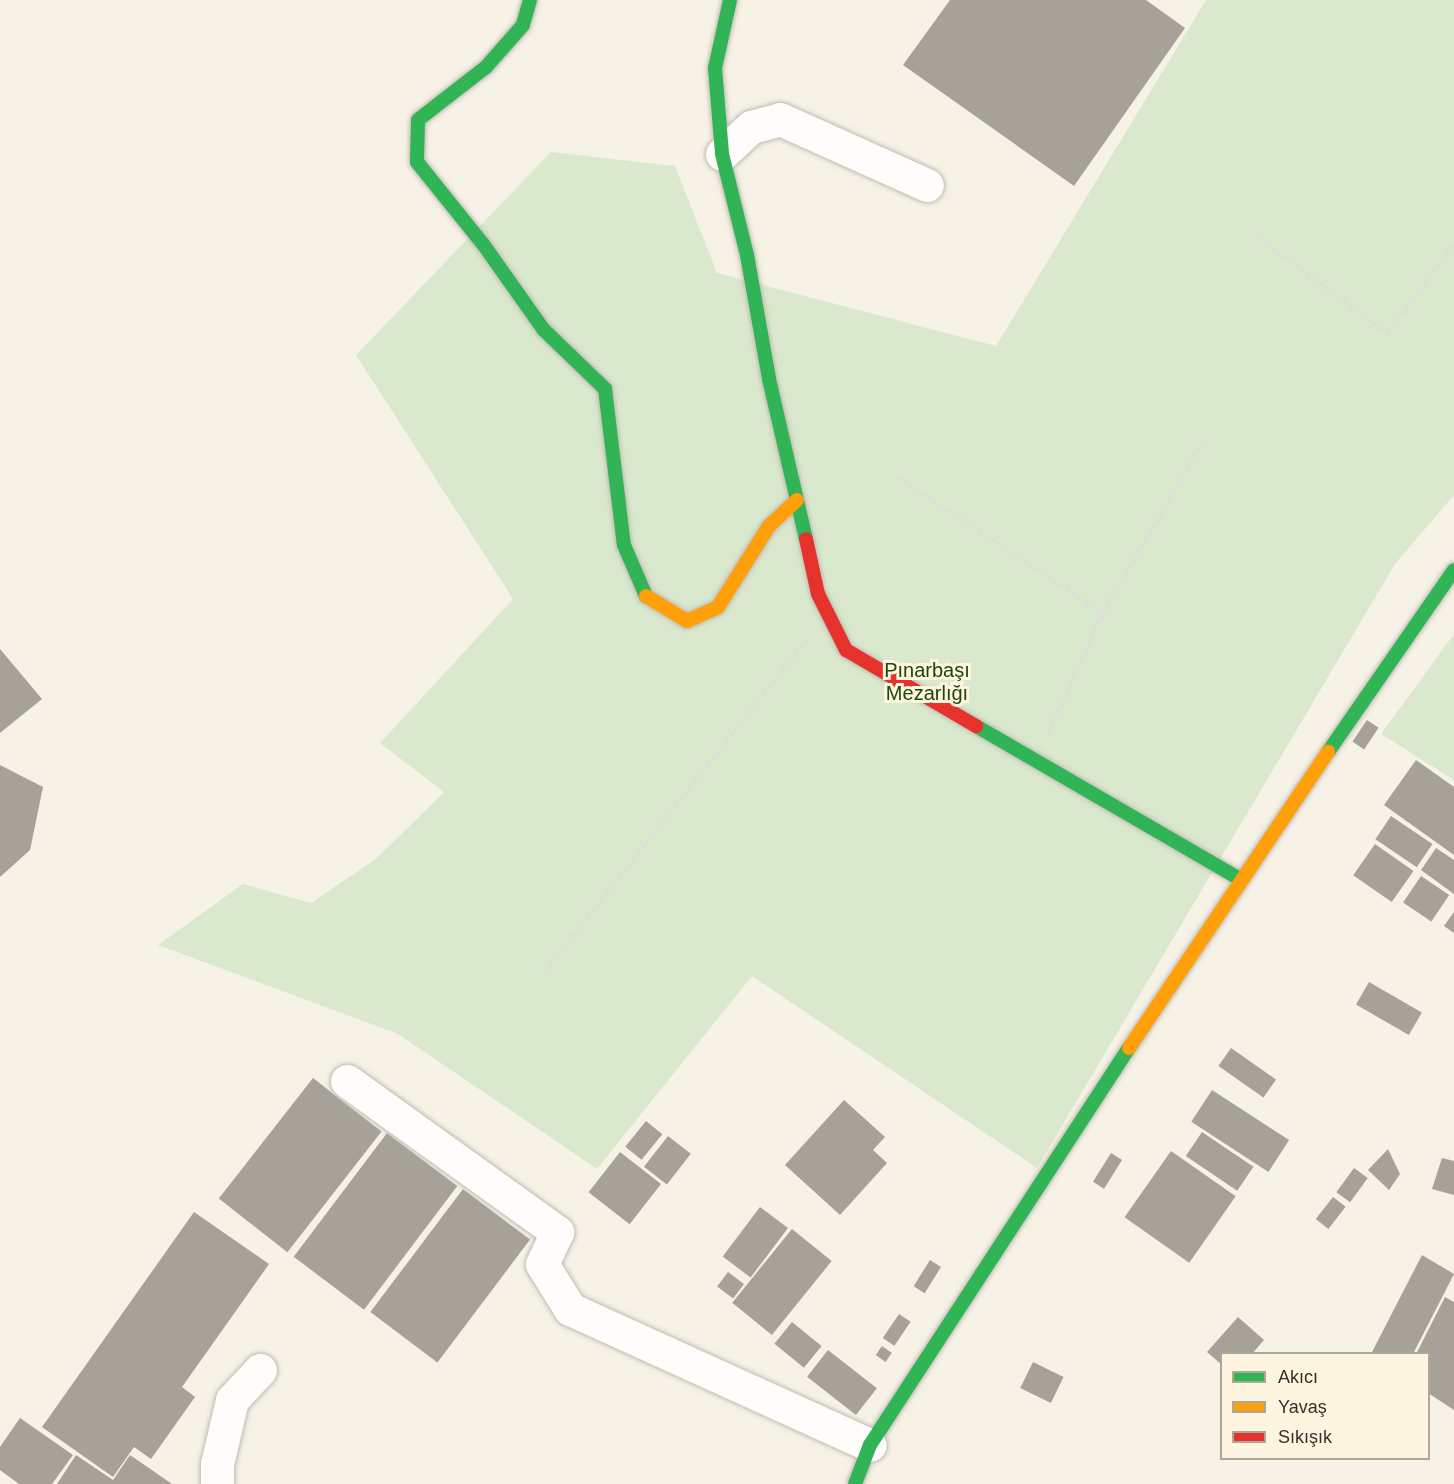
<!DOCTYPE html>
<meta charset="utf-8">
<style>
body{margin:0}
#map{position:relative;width:1454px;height:1484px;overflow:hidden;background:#f7f2e6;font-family:Arial,sans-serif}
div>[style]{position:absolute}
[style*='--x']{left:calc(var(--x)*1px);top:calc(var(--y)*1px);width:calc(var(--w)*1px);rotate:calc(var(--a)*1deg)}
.green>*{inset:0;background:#dae9cd}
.building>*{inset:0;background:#a6a299;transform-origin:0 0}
.path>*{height:4px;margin-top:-2px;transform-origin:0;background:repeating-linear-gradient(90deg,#dededa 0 4.5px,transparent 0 7.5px)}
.roads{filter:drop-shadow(0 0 2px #bfbcb2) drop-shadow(0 0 2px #bfbcb2)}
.street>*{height:33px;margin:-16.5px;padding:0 16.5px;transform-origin:16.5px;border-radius:16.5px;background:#fefdfb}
.fast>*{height:14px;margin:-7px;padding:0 7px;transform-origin:7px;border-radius:7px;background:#30b455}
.slow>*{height:14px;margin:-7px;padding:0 7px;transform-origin:7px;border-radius:7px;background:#ff9f0a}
.jam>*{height:14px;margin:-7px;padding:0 7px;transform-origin:7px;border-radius:7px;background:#e5322d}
span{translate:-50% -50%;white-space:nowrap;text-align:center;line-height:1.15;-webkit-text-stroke:6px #fdf5e0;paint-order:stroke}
.park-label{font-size:20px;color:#1c4707}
.legend{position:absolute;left:1220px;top:1352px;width:210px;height:108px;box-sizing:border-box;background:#fdf5e0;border:2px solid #ada797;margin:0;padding:8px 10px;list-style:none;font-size:18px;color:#343129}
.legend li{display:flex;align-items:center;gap:12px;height:30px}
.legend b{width:30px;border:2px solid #ada797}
</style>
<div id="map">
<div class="green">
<i style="clip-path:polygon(1206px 0,1454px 0,1454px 495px,1395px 564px,1037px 1168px,752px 976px,597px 1169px,398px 1034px,158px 945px,243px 884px,311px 903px,377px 858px,444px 792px,380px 743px,513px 599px,356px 355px,551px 152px,675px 166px,717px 273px,996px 346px)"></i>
<i style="clip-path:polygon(1454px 634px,1454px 780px,1381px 734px)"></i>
</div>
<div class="building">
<i style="clip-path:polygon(950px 0,1146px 0,1185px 28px,1074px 186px,903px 65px)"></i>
<i style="clip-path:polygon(0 649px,42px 699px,0 733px)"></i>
<i style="left:1367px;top:720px;width:14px;height:26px;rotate:34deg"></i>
<i style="clip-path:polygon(1416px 760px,1454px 787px,1454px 855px,1384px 805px)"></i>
<i style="clip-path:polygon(0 765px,43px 787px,30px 850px,0 877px)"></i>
<i style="left:1391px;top:816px;width:50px;height:28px;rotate:34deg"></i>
<i style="left:1375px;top:844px;width:47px;height:38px;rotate:35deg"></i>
<i style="clip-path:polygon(1436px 848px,1454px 860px,1454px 894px,1421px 870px)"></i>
<i style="left:1421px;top:876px;width:34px;height:32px;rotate:34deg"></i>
<i style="clip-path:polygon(1454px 912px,1454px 933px,1444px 926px)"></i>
<i style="left:1369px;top:982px;width:61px;height:26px;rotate:30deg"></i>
<i style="left:1231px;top:1048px;width:55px;height:22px;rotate:35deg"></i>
<i style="left:313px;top:1078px;width:87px;height:153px;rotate:38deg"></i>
<i style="left:1212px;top:1090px;width:92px;height:38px;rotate:33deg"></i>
<i style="clip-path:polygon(844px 1100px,885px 1137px,873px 1150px,887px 1163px,840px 1215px,785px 1165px)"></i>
<i style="left:646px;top:1121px;width:21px;height:33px;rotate:39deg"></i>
<i style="left:1202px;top:1132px;width:62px;height:29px;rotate:34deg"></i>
<i style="left:387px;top:1133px;width:88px;height:155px;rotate:37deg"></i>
<i style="left:668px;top:1136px;width:29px;height:39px;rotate:38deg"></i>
<i style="clip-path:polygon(1388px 1149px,1400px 1174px,1389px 1190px,1368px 1170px)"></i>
<i style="left:1171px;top:1151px;width:79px;height:81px;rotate:35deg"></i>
<i style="left:620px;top:1152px;width:52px;height:51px;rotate:38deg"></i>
<i style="left:1111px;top:1153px;width:13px;height:34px;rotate:32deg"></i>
<i style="clip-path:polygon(1442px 1158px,1454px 1161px,1454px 1195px,1432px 1189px)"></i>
<i style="left:1354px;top:1168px;width:17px;height:30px;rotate:36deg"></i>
<i style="left:463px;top:1189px;width:84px;height:154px;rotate:37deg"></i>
<i style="left:1333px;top:1197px;width:16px;height:28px;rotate:38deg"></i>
<i style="left:760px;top:1207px;width:35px;height:62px;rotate:37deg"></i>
<i style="clip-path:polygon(194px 1212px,269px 1264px,182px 1387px,195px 1397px,151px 1459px,134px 1447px,113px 1477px,42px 1427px)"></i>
<i style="left:792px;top:1229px;width:51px;height:95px;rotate:39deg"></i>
<i style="clip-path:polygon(1422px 1255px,1454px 1274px,1413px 1354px,1371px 1354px)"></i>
<i style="left:930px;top:1260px;width:13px;height:31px;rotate:32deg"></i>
<i style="left:728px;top:1272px;width:20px;height:18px;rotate:37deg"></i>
<i style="clip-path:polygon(1445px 1297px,1454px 1302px,1454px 1410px,1428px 1393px,1428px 1354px,1416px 1354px)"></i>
<i style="left:899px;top:1314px;width:14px;height:29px;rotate:34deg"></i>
<i style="clip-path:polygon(1238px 1317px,1264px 1340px,1252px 1354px,1222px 1354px,1222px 1365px,1207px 1352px)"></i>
<i style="left:792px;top:1322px;width:38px;height:28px;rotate:39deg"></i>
<i style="left:882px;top:1346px;width:12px;height:11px;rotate:35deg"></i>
<i style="left:828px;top:1350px;width:62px;height:34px;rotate:38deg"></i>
<i style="left:1033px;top:1362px;width:34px;height:29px;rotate:26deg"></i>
<i style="clip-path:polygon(20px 1418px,73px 1455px,52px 1484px,19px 1484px,0 1470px,0 1447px)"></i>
<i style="clip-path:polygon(76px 1455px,113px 1480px,130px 1455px,172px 1484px,57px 1484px)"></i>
</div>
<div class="path">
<i style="--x:1259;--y:238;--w:159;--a:36.6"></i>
<i style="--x:1387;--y:333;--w:111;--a:-53"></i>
<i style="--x:897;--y:477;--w:247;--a:33.4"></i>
<i style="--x:1048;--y:734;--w:133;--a:-65.6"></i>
<i style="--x:1103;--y:613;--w:199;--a:-59.6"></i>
<i style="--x:545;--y:972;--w:424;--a:-51.8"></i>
</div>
<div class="roads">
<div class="street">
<i style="--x:722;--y:154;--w:40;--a:-43"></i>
<i style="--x:751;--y:127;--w:30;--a:-15"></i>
<i style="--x:780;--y:119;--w:161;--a:24.2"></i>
<i style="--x:347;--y:1081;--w:259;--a:35.7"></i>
<i style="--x:557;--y:1232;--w:35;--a:115"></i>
<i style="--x:542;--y:1264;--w:53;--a:58.1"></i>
<i style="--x:570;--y:1309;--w:329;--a:24.4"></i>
<i style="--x:217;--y:1484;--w:20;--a:-90"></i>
<i style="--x:217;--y:1464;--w:66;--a:-76.8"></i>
<i style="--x:232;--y:1400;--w:41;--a:-47"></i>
</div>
<div class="fast">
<i style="--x:530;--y:0;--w:26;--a:106"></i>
<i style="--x:523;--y:25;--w:56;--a:131.4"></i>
<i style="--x:486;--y:67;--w:86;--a:142.1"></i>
<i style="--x:418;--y:120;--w:42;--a:91.4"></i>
<i style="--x:417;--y:162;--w:105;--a:51.2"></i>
<i style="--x:483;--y:244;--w:105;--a:54.7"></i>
<i style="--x:544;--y:330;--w:85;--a:44"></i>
<i style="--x:605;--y:389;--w:157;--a:83.1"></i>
<i style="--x:624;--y:545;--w:56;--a:66.7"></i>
<i style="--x:730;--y:0;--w:70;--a:102.4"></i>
<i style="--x:715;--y:68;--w:86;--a:85.3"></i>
<i style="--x:722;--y:154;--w:104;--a:76.1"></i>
<i style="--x:747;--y:255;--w:126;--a:79.9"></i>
<i style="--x:769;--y:379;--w:164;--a:77"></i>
<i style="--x:976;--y:726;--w:305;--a:30.1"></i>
<i style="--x:1328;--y:752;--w:221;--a:-55.3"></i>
<i style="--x:855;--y:1484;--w:42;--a:-69"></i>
<i style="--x:870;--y:1445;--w:474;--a:-56.9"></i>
</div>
<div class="slow">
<i style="--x:646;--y:596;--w:48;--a:31.4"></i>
<i style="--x:687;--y:621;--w:34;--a:-24"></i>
<i style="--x:718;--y:607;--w:96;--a:-57.8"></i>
<i style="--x:769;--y:526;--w:38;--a:-43"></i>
<i style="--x:1129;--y:1048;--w:357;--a:-56.1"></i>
</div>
<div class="jam">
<i style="--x:806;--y:539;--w:56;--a:77.7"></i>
<i style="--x:818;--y:594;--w:63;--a:63.4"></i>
<i style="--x:846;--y:650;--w:151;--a:30.3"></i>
</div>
</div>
<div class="park-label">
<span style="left:927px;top:682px">Pınarbaşı<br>Mezarlığı</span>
</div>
<ul class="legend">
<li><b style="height:8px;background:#30b455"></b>Akıcı</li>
<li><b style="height:8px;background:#ff9f0a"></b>Yavaş</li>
<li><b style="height:8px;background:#e5322d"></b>Sıkışık</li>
</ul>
</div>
